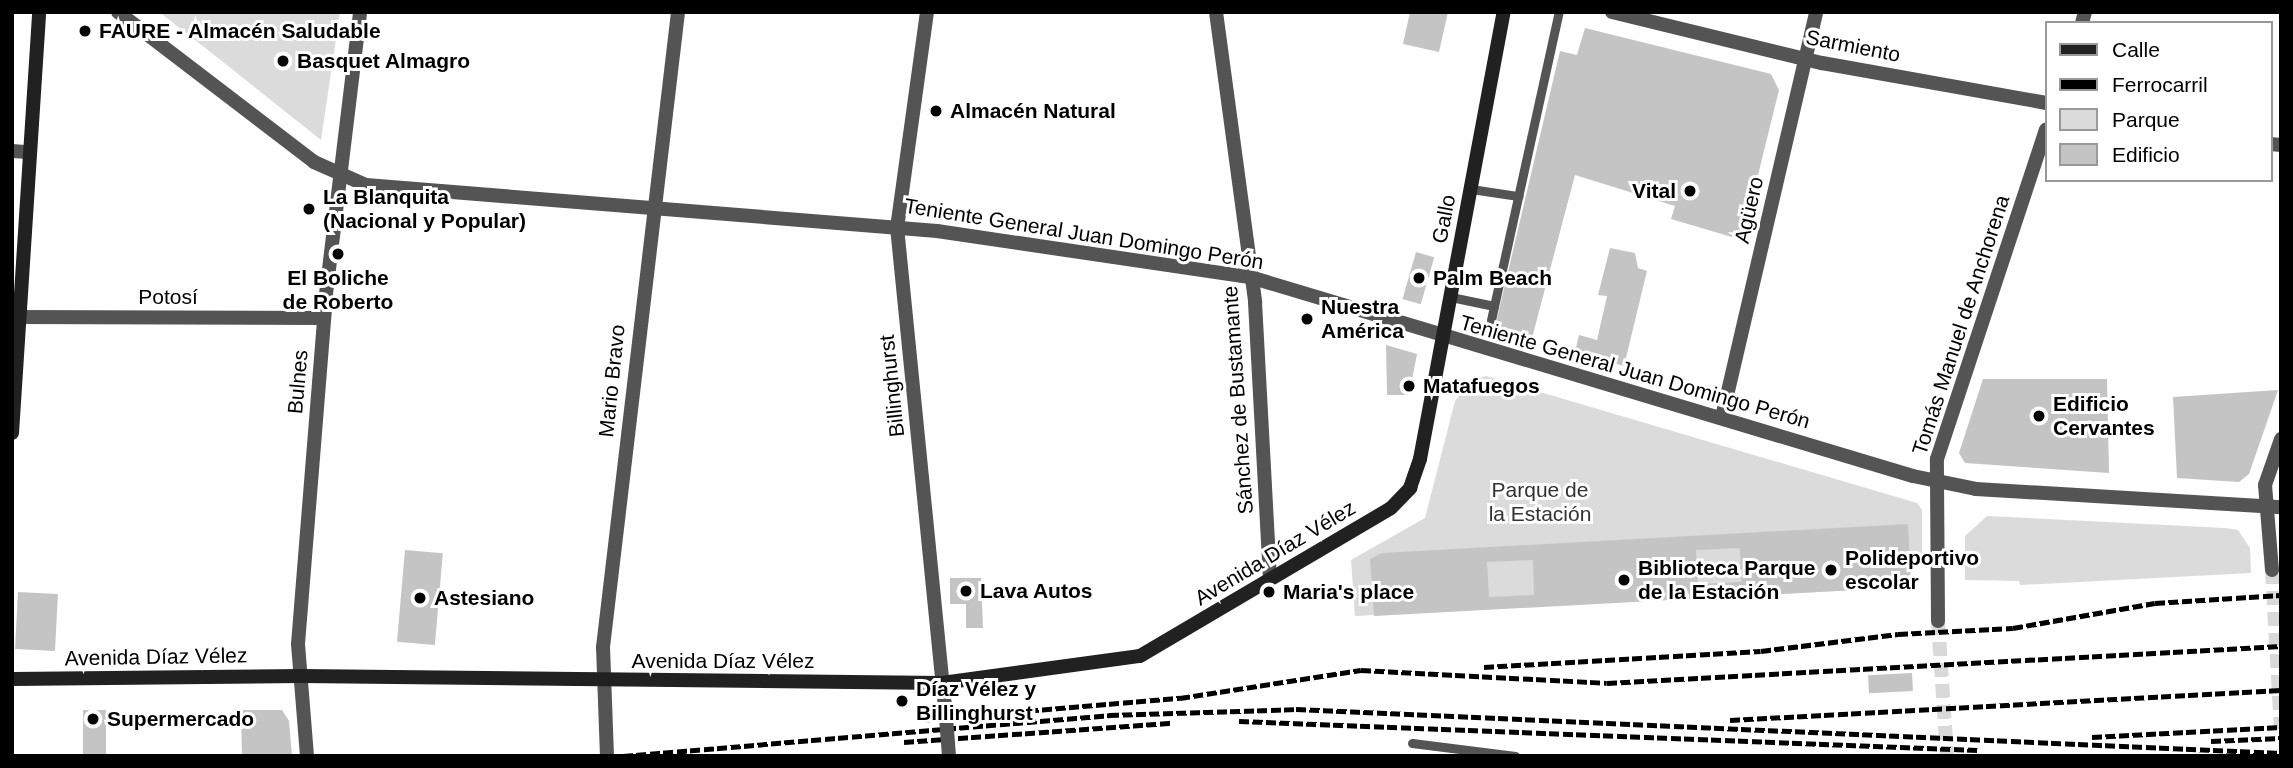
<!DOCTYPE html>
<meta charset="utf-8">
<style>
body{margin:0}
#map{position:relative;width:2293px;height:768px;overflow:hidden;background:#fff;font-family:Arial,sans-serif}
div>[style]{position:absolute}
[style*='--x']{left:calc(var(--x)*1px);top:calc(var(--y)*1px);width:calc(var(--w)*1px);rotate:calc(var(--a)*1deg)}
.green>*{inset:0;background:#dbdbdb}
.building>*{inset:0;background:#c4c4c4;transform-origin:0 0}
.street-tunnel>*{height:14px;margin-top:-7px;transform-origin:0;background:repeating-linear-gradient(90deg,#d9d9d9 0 14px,transparent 0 21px)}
.lane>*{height:9px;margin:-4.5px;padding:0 4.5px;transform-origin:4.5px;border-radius:4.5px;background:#545454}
.street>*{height:14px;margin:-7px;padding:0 7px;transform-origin:7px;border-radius:7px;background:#545454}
.secondary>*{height:14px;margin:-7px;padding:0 7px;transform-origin:7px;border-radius:7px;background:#212121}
.rail>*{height:5px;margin-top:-2.5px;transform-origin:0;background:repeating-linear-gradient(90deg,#000 0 10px,transparent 0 13.5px)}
.street-bridge>*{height:14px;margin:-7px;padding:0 7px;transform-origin:7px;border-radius:7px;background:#545454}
.dots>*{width:19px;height:19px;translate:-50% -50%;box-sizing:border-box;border:4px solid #fff;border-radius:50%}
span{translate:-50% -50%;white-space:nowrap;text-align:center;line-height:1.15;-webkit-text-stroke:6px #fff;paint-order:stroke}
.poi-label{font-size:21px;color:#000;font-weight:700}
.left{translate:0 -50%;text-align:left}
.right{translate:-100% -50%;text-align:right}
.street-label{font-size:21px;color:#000}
.park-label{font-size:21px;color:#323232}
.frame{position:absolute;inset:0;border:14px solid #000;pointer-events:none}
.legend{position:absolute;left:2045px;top:21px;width:228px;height:161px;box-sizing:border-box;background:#fff;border:2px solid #999;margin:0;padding:9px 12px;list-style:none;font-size:21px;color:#000}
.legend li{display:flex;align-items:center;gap:14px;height:35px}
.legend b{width:35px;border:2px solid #999}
</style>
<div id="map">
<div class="green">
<i style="clip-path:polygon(159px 12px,340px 12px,321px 140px,218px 58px)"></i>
<i style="clip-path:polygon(1486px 376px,1917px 503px,1922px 510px,1922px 565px,1910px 565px,1911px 587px,1355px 616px,1351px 560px,1425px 518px,1455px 401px,1469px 381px)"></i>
<i style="clip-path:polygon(1987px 516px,2225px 528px,2238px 530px,2250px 548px,2251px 573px,2020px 585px,2019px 581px,1965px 580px,1965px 536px)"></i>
</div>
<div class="building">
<i style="clip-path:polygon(1410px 12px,1448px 12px,1439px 52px,1403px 44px)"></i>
<i style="clip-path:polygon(1585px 28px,1771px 74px,1779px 90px,1742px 240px,1671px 219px,1675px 206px,1575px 175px,1532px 338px,1495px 327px,1560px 51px,1577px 55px)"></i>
<i style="clip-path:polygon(1610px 248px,1635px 253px,1638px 268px,1647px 271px,1624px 366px,1575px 352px,1579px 335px,1597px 340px,1607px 296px,1598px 295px)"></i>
<i style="left:1416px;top:252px;width:19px;height:49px;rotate:16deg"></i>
<i style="clip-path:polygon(1386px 345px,1417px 354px,1409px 395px,1387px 395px)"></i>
<i style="clip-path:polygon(1983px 379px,2107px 379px,2109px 473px,1965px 463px,1959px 453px)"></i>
<i style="clip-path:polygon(2278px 390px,2249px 474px,2239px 482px,2177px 478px,2173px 397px)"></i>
<i style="clip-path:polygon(evenodd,1908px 524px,1911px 587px,1374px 616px,1370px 559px,1382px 553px,1908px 524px,1740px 548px,1741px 582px,1698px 584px,1696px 550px,1740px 548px,1908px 524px,1533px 560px,1534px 595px,1489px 597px,1487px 562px,1533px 560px)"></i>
<i style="left:405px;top:550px;width:38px;height:92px;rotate:5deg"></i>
<i style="clip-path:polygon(950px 578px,981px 578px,983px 628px,966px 628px,966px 604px,950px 604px)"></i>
<i style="left:18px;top:592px;width:40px;height:57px;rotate:3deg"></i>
<i style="left:1912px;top:673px;width:18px;height:44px;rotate:87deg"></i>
<i style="left:83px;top:710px;width:23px;height:46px"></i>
<i style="clip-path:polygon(241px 710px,282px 710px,289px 721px,292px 756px,242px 756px)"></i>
</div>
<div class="street-tunnel">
<i style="--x:2272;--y:570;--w:159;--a:86.8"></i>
<i style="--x:1938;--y:621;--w:135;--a:86.2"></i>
</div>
<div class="lane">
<i style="--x:1471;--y:189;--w:48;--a:8.5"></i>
<i style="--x:1451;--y:297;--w:44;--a:11.8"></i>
<i style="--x:1491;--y:320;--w:315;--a:-77.6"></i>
<i style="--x:1412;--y:743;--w:104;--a:7.2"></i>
</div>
<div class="street">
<i style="--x:118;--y:12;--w:247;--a:37.4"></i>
<i style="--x:314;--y:162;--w:57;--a:23.9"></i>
<i style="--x:366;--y:185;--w:573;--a:4.61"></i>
<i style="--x:937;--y:231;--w:316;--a:8.4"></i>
<i style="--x:1250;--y:277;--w:692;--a:16.71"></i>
<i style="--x:1913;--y:476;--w:64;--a:11.7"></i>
<i style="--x:1976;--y:489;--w:306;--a:3.4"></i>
<i style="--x:927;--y:12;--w:217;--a:97.9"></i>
<i style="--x:897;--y:227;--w:479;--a:84.3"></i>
<i style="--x:1216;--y:12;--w:293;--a:82.3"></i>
<i style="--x:1255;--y:302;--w:276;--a:86.9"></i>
<i style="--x:1612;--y:12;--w:216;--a:13.7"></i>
<i style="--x:1822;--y:63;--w:228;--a:10.1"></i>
<i style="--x:2082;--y:23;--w:11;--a:-75"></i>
<i style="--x:2270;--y:144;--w:11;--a:5"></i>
<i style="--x:12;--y:151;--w:16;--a:4"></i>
<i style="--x:12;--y:317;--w:312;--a:0.2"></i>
<i style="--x:1722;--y:417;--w:416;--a:-76.9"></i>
<i style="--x:2272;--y:570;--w:85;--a:-94.7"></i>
<i style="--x:2265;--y:485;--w:49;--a:-70.8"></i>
<i style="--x:1938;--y:621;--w:162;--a:-90.4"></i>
<i style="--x:1937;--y:459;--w:347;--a:-71.7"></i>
<i style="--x:307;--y:756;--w:112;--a:-94.6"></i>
<i style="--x:298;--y:644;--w:351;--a:-85.4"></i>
<i style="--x:326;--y:294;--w:284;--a:-83.1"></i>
<i style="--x:607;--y:756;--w:109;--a:-92.1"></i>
<i style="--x:603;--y:647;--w:639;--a:-83.26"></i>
</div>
<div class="secondary">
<i style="--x:12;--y:433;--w:422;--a:-86.3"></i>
<i style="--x:12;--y:679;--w:289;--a:-0.6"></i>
<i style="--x:301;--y:676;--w:641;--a:0.63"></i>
<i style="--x:942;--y:683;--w:200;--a:-7.8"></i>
<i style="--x:1140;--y:656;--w:291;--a:-30.5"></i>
<i style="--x:1391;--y:508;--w:28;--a:-46"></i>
<i style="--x:1410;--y:488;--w:31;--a:-71"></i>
<i style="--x:1420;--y:459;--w:455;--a:-79.4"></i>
</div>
<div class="rail">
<i style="--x:1484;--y:667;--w:277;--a:-3.3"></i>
<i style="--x:1761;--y:651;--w:138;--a:-7.1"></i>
<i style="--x:1898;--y:634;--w:115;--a:-3"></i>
<i style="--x:2013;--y:628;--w:144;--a:-10"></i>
<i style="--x:2155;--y:603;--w:126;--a:-3.6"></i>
<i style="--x:921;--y:720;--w:260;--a:-4.9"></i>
<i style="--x:1180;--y:698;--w:183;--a:-8.8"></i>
<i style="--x:1361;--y:670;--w:246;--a:3"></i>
<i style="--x:1607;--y:683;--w:675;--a:-3.14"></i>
<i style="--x:1730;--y:720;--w:552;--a:-3.12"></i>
<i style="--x:1239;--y:721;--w:739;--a:2.25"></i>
<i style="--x:2092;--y:737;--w:189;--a:-3"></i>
<i style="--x:2211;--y:741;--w:70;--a:-2.5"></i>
<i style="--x:904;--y:742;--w:269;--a:-4.1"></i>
<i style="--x:623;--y:756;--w:488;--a:-4.8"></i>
<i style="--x:1109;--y:715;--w:187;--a:-1.8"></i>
<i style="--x:1296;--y:709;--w:986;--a:2.56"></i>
</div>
<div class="street-bridge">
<i style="--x:945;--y:704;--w:52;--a:85.6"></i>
</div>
<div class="dots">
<i style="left:85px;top:31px;background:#000"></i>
<i style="left:283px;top:61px;background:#000"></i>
<i style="left:936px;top:111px;background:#000"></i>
<i style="left:1690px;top:191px;background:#000"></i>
<i style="left:309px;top:209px;background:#000"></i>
<i style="left:338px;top:254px;background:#000"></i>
<i style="left:1419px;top:278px;background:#000"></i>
<i style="left:1307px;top:319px;background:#000"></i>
<i style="left:1409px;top:386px;background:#000"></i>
<i style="left:2039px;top:416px;background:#000"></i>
<i style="left:1831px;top:570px;background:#000"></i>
<i style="left:1624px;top:580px;background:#000"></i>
<i style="left:966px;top:591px;background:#000"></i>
<i style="left:1269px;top:592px;background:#000"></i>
<i style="left:420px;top:598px;background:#000"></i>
<i style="left:902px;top:701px;background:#000"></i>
<i style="left:93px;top:719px;background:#000"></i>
</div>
<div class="poi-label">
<span class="left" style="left:99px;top:31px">FAURE - Almacén Saludable</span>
<span class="left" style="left:297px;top:61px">Basquet Almagro</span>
<span class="left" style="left:950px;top:111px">Almacén Natural</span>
<span class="right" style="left:1676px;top:191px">Vital</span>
<span class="left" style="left:323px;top:209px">La Blanquita<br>(Nacional y Popular)</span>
<span style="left:338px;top:290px">El Boliche<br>de Roberto</span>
<span class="left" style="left:1433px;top:278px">Palm Beach</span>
<span class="left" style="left:1321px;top:319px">Nuestra<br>América</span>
<span class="left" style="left:1423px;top:386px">Matafuegos</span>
<span class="left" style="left:2053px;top:416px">Edificio<br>Cervantes</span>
<span class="left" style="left:1845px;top:570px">Polideportivo<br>escolar</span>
<span class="left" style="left:1638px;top:580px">Biblioteca Parque<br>de la Estación</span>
<span class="left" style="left:980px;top:591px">Lava Autos</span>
<span class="left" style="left:1283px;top:592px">Maria's place</span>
<span class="left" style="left:434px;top:598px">Astesiano</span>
<span class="left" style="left:916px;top:701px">Díaz Vélez y<br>Billinghurst</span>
<span class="left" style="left:107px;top:719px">Supermercado</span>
</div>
<div class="street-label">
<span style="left:1853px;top:46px;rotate:11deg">Sarmiento</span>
<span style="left:1749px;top:210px;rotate:-77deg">Agüero</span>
<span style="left:1444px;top:219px;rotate:-79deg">Gallo</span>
<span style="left:1084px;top:234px;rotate:9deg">Teniente General Juan Domingo Perón</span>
<span style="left:168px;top:297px">Potosí</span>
<span style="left:1961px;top:325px;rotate:-72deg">Tomás Manuel de Anchorena</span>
<span style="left:1635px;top:372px;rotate:16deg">Teniente General Juan Domingo Perón</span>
<span style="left:612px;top:381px;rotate:-84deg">Mario Bravo</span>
<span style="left:298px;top:382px;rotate:-85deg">Bulnes</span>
<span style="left:892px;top:386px;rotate:-96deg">Billinghurst</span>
<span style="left:1238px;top:400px;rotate:-94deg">Sánchez de Bustamante</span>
<span style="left:1275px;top:553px;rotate:-31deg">Avenida Díaz Vélez</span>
<span style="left:156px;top:657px;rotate:-1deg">Avenida Díaz Vélez</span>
<span style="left:723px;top:661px">Avenida Díaz Vélez</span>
</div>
<div class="park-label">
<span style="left:1540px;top:502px">Parque de<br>la Estación</span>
</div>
<div class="frame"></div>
<ul class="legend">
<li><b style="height:9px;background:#212121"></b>Calle</li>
<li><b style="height:9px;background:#000"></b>Ferrocarril</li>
<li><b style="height:19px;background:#dbdbdb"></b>Parque</li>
<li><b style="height:19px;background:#c4c4c4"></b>Edificio</li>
</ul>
</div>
